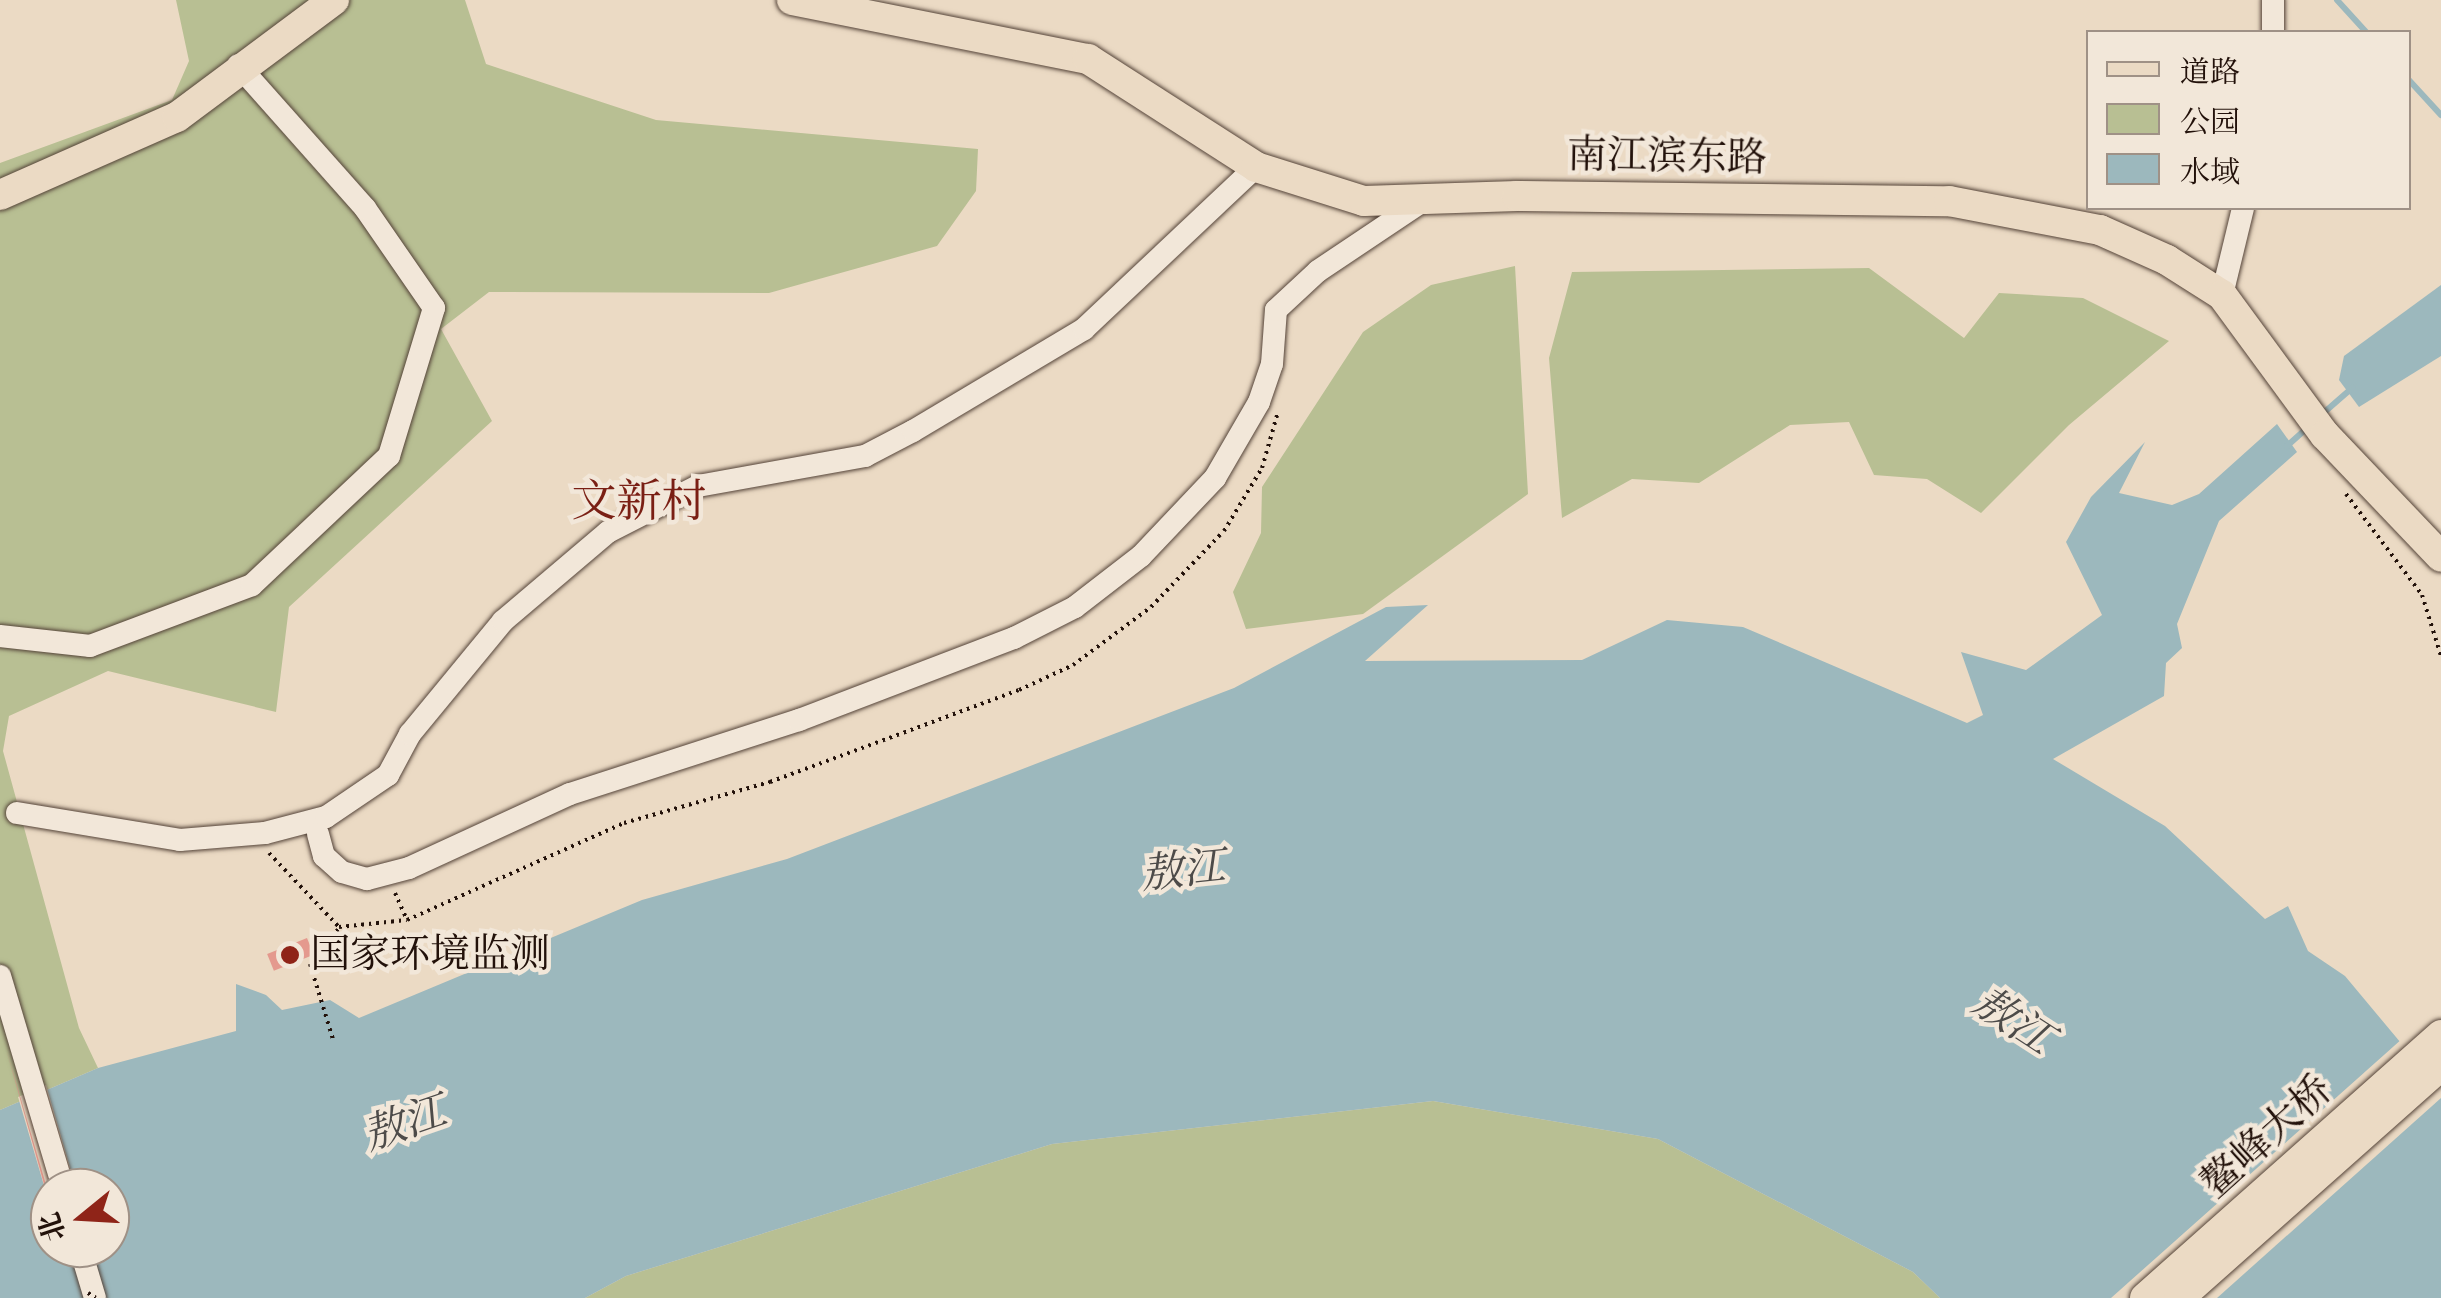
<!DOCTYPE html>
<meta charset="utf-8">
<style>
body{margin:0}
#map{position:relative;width:2441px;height:1298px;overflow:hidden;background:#ebdac4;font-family:"Libre Bodoni","Noto Serif SC",serif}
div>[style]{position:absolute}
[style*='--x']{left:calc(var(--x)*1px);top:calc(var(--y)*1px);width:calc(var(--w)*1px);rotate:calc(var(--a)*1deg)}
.green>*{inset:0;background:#b8bf93}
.water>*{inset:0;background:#9cb8bd}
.pier>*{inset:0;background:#ebdac4}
.stream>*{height:6px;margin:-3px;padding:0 3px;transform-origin:3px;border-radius:3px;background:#9cb8bd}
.building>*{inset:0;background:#e4998e;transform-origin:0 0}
.path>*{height:4px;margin-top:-2px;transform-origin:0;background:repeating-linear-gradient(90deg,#22110a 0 2.5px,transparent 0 7.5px)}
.roads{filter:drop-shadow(0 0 2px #544338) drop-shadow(0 0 2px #544338)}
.minor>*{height:22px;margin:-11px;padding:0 11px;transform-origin:11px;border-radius:11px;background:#f2e7d9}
.major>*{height:30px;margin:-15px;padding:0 15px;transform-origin:15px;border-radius:15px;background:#ebdac4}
.path-bridge>*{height:4px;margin-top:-2px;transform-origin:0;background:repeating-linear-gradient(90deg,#22110a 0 2.5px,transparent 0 7.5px)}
.dots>*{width:28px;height:28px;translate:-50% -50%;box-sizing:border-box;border:5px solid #f2e7d9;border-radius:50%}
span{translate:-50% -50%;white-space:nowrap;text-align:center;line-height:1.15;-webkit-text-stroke:9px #f2e7d9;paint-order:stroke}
.street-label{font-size:40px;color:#22110a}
.poi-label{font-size:40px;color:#22110a}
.left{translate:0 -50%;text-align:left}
.water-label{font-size:42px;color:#4d4b49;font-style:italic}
.quarter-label{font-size:45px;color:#7a1f14}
.legend{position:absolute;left:2086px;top:30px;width:325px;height:180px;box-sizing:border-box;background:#f2e7d9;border:2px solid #9f9186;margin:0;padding:12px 18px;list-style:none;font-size:30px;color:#22110a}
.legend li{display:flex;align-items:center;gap:20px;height:50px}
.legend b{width:50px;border:2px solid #9f9186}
.north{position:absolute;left:30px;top:1168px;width:100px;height:100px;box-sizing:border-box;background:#f2e7d9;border:2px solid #9f9186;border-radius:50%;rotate:252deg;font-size:28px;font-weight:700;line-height:40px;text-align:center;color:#22110a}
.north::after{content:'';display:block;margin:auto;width:35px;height:45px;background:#8f2418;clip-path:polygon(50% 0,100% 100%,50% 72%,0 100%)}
</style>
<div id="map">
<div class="green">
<i style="clip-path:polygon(176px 0,465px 0,486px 64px,656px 120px,978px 149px,976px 191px,937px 246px,769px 293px,489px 292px,441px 329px,492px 421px,289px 607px,276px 712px,108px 671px,9px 716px,3px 751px,79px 1028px,98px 1068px,0 1110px,0 163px,172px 100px,189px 61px)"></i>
<i style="clip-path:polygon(1515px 266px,1528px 494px,1363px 614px,1246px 629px,1233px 592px,1261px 533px,1262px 487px,1363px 332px,1431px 285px)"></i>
<i style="clip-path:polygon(1869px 268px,1964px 338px,1999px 293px,2083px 298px,2169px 341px,2069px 425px,1981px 513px,1927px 479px,1874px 475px,1849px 422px,1790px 425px,1699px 483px,1632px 479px,1562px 518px,1549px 358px,1572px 272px)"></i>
<i style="clip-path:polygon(1433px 1101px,1658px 1139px,1913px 1272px,1940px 1298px,585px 1298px,626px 1276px,1052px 1144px)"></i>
</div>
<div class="water">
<i style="clip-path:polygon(2441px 285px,2441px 356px,2359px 407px,2339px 380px,2344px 356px)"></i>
<i style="clip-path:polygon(evenodd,2277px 424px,2297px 452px,2219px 521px,2177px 624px,2182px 648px,2166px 663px,2164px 696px,2053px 759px,2165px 826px,2265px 919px,2288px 906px,2308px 951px,2345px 976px,2441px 1091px,2441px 1298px,1940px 1298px,1913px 1272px,1658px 1139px,1433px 1101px,1052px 1144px,626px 1276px,585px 1298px,0 1298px,0 1110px,98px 1068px,236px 1031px,236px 984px,266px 995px,282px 1010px,330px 1000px,359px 1018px,642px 900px,787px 859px,1234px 688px,1386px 607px,1428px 605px,1365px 661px,1582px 660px,1667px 620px,1743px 627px,1967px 723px,1983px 715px,1961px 652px,2026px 670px,2102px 615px,2066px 542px,2091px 497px,2145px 442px,2119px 493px,2172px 505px,2199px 494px,2277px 424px,50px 1188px,110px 1188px,110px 1248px,50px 1248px,50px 1188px)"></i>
</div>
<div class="pier">
<i style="clip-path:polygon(2403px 1038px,2441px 1083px,2441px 1098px,2217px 1298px,2111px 1298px)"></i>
<i style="clip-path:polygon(46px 1085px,76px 1188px,50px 1188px,50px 1206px,18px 1097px)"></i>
</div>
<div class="stream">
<i style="--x:2337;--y:0;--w:43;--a:47.8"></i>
<i style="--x:2408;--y:79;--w:49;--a:47.5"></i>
<i style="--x:2320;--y:416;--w:43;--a:-41.2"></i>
<i style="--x:2287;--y:446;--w:27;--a:-42"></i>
</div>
<div class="building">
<i style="left:307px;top:938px;width:18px;height:43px;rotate:68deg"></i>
<i style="clip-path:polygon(7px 1052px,47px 1188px,45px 1188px)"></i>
</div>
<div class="path">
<i style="--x:2346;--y:494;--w:126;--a:53"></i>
<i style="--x:2422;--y:595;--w:64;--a:72.7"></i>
<i style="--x:269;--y:853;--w:102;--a:46.6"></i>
<i style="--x:339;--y:927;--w:68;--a:-5.9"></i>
<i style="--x:407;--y:920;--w:238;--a:-24.1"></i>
<i style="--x:624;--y:823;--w:152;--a:-15.7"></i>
<i style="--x:770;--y:782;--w:265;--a:-20.3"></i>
<i style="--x:1019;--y:690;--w:60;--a:-24.8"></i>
<i style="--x:1073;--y:665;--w:97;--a:-36.6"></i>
<i style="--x:1151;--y:607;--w:105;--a:-46.2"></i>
<i style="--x:1224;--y:531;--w:74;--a:-58.9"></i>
<i style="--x:1262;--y:468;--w:58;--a:-74.1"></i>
<i style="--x:395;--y:893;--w:30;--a:66"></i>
<i style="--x:325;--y:941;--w:18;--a:-41"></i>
<i style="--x:310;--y:964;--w:78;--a:73"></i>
</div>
<div class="roads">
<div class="minor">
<i style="--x:2273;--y:32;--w:32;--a:-90"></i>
<i style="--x:2222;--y:295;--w:89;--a:-76.4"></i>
<i style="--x:0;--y:636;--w:91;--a:6.3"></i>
<i style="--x:90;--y:646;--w:173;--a:-20.6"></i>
<i style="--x:252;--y:585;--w:188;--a:-43.3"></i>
<i style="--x:389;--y:456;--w:155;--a:-73.1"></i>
<i style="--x:434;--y:308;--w:121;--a:-124.6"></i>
<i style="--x:365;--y:208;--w:191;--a:-131.6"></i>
<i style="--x:17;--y:813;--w:165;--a:9.4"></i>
<i style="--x:180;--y:840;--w:85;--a:-4.7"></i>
<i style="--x:265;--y:833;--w:63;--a:-14.7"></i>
<i style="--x:326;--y:817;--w:75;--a:-34.1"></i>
<i style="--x:388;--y:775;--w:47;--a:-61.8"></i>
<i style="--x:410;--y:734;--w:146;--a:-50.5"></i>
<i style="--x:503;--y:621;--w:138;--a:-40.3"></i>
<i style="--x:608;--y:532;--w:101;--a:-27.1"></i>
<i style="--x:698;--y:486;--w:170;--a:-10.2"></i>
<i style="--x:865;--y:456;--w:54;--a:-27.5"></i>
<i style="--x:913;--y:431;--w:199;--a:-30.8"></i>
<i style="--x:1084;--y:329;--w:236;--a:-43.3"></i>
<i style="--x:318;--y:834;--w:23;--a:75"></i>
<i style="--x:324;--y:856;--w:24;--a:42"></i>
<i style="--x:342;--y:872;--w:26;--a:16"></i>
<i style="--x:367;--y:879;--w:43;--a:-14.7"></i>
<i style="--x:409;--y:868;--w:177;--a:-24.7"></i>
<i style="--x:570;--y:794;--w:241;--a:-17.9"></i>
<i style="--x:799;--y:720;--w:230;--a:-20.9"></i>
<i style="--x:1014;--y:638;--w:68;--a:-26.9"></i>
<i style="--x:1075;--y:607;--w:83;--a:-37.7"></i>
<i style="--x:1141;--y:556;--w:108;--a:-46.5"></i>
<i style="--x:1215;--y:478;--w:88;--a:-59.9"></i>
<i style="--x:1259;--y:402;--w:40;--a:-71.1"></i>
<i style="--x:1272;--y:364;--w:54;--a:-85.8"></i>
<i style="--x:1276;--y:310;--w:57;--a:-42.9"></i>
<i style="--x:1318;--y:271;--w:120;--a:-33.8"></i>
<i style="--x:0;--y:976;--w:221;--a:73.4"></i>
<i style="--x:80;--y:1248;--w:52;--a:73.3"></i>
</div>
<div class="major">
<i style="--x:792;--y:0;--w:302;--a:11.3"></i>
<i style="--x:1088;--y:59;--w:200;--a:32.7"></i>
<i style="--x:1256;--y:167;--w:113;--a:17.5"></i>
<i style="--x:1364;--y:201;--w:153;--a:-1.9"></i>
<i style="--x:1517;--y:196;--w:432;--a:0.7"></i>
<i style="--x:1949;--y:201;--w:154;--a:10.9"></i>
<i style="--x:2100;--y:230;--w:73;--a:24.1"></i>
<i style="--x:2167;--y:260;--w:65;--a:32.5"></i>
<i style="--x:2222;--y:295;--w:174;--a:53.7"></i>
<i style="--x:2325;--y:435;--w:168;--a:46.4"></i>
<i style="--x:0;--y:195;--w:193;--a:-23.8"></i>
<i style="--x:177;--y:117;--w:196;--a:-36.7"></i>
<i style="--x:2145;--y:1298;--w:396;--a:-41.6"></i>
<i style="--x:2179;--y:1298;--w:351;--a:-41.6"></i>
</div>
</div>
<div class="path-bridge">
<i style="--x:88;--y:1293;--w:9;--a:32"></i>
</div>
<div class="dots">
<i style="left:290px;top:955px;background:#8f2418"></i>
</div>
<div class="street-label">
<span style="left:1667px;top:157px;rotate:1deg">南江滨东路</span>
<span style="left:2267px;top:1137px;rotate:-42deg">鳌峰大桥</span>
</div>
<div class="poi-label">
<span class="left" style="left:310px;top:955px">国家环境监测</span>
</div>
<div class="water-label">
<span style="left:1183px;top:872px;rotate:-6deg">敖江</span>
<span style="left:2012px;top:1022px;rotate:33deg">敖江</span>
<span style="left:405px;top:1125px;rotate:-19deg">敖江</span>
</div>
<div class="quarter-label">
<span style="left:639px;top:503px">文新村</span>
</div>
<ul class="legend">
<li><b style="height:12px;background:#ebdac4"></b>道路</li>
<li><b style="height:28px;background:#b8bf93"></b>公园</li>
<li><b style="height:28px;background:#9cb8bd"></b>水域</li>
</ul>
<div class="north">北</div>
</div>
